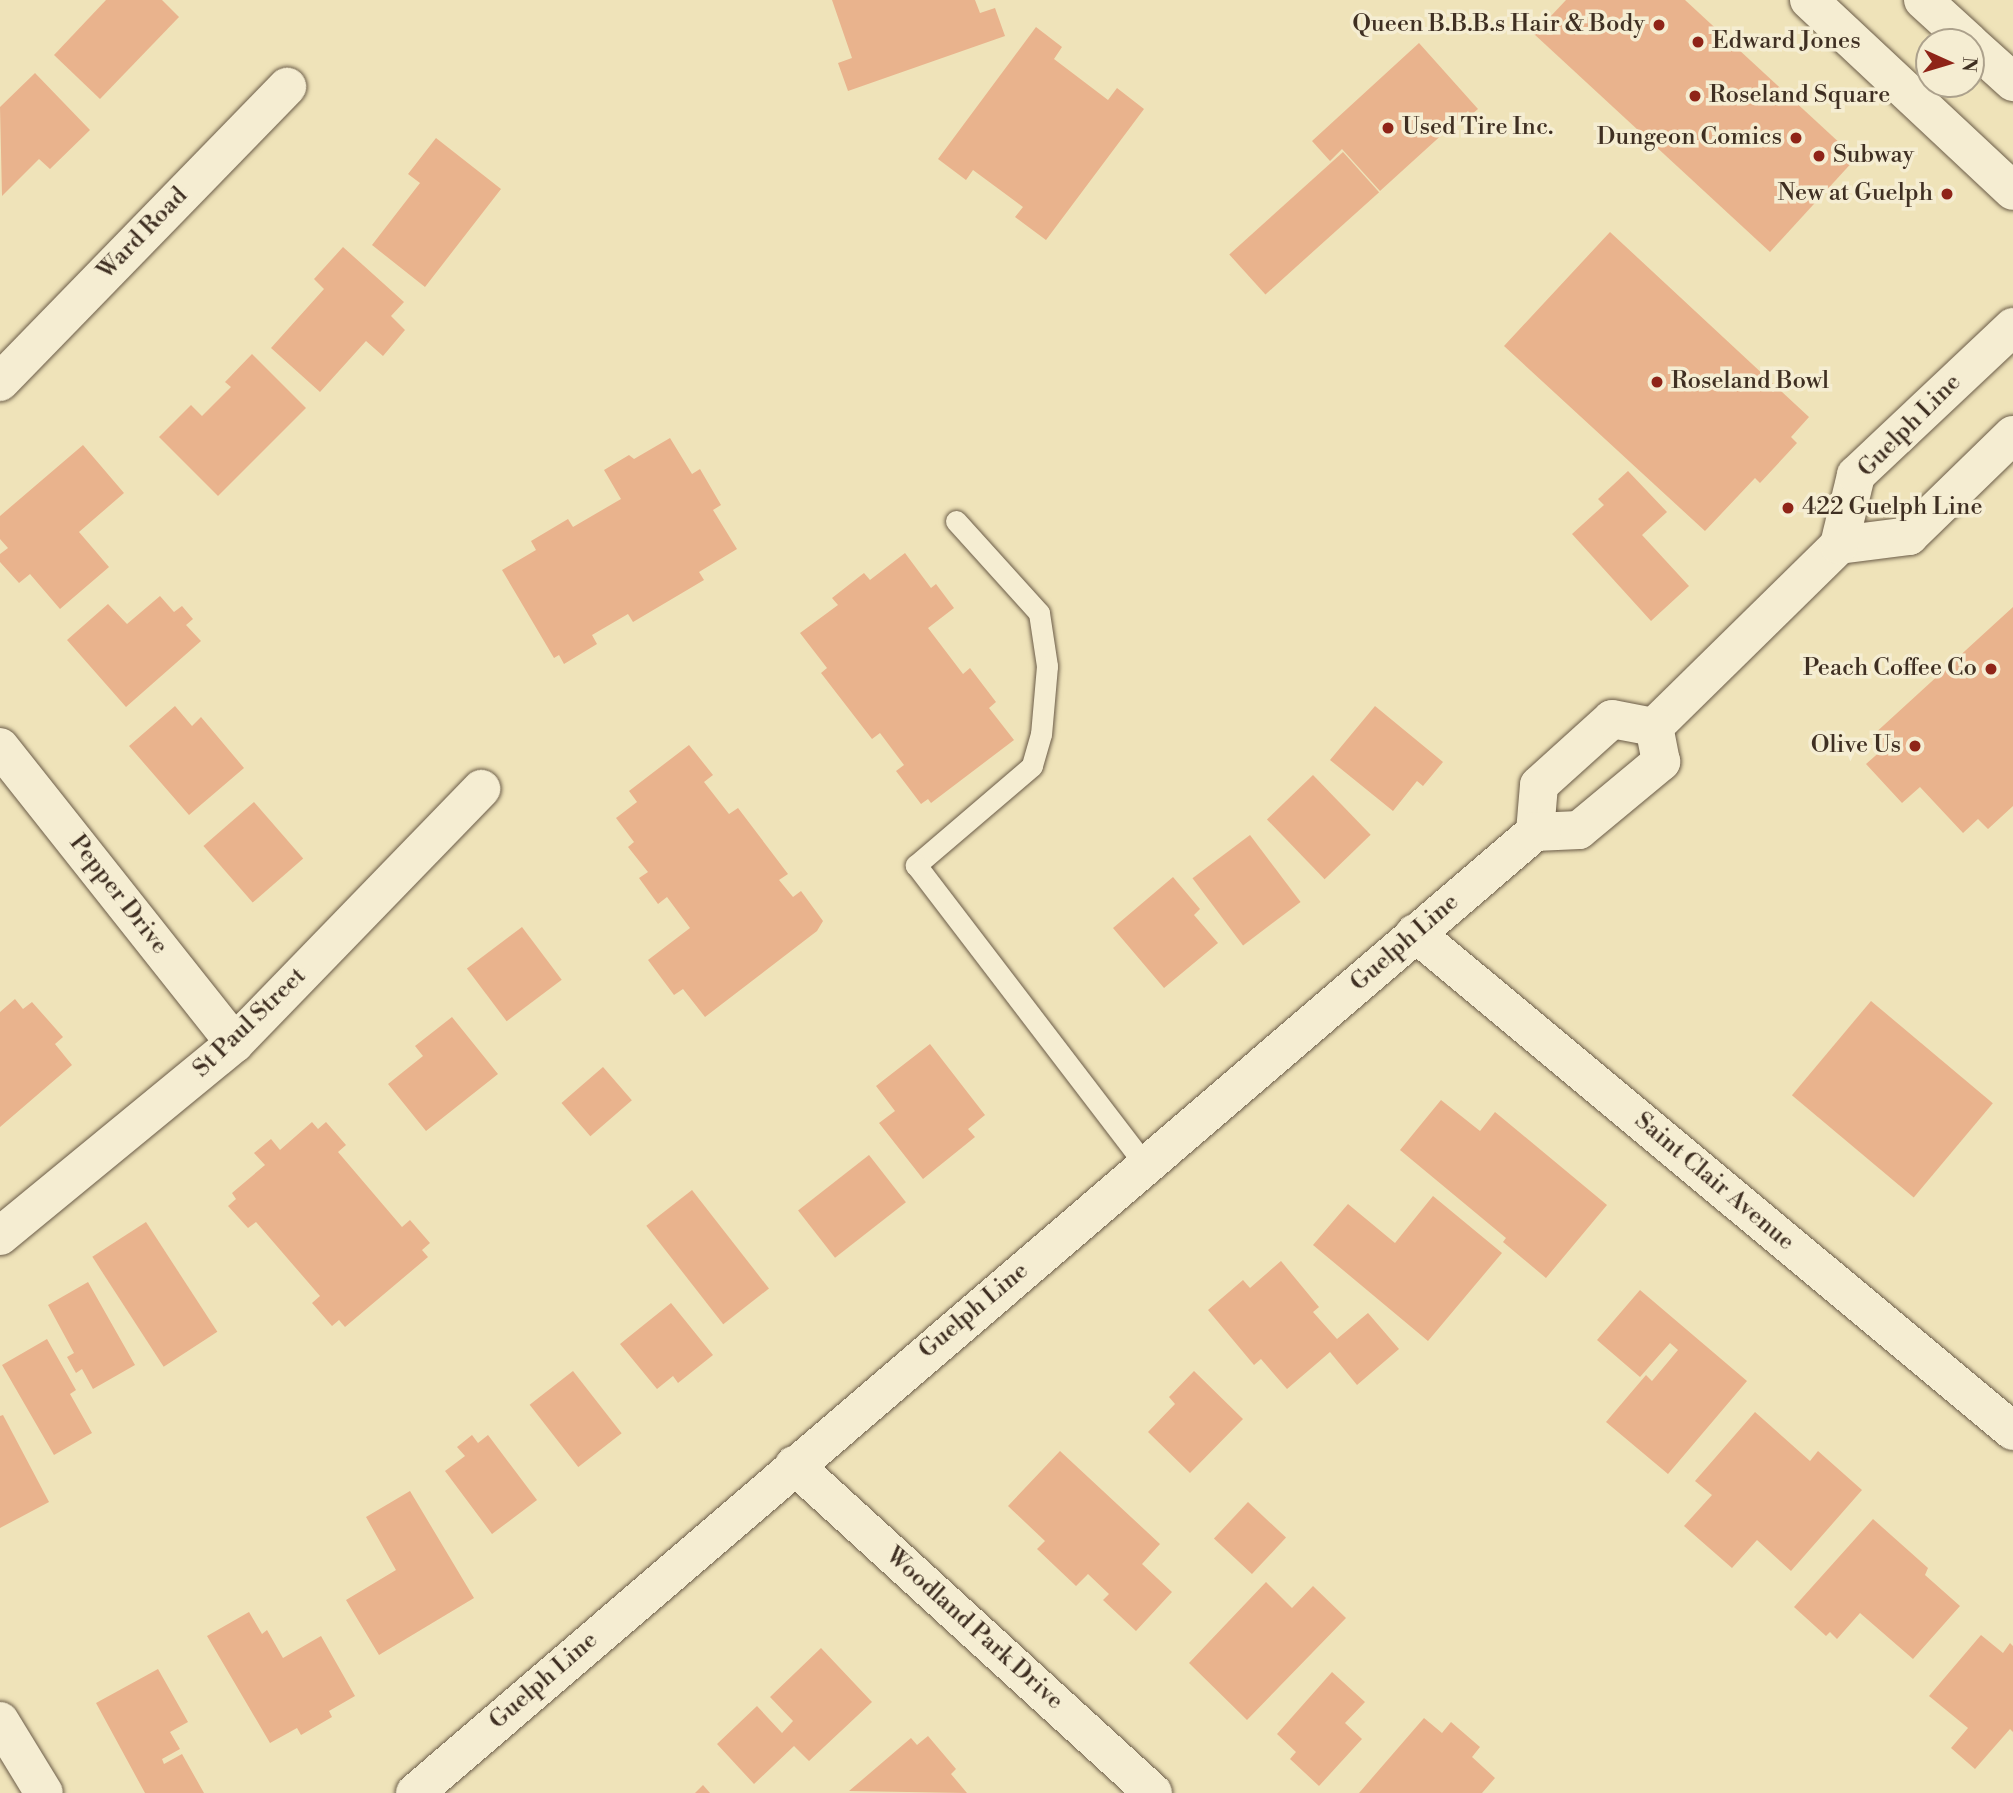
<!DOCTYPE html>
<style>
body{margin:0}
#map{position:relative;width:2013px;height:1793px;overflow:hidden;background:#efe3b9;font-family:"Libre Bodoni",serif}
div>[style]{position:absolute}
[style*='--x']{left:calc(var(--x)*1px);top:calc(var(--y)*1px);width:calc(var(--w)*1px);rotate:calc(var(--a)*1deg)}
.building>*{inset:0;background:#e9b38d;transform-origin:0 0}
.roads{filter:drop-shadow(0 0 2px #6b5c48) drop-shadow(0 0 2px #6b5c48)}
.lane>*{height:21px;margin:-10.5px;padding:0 10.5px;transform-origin:10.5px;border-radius:10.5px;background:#f5edd2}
.street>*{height:38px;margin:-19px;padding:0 19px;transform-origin:19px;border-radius:19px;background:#f5edd2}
.secondary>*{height:38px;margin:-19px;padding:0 19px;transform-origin:19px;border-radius:19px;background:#f5edd2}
.dots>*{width:19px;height:19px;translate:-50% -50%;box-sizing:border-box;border:4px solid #f5edd2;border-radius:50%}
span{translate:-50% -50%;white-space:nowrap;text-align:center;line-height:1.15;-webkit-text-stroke:7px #f5edd2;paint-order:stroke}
.poi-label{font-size:24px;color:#3f2f22}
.right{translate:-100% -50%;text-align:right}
.left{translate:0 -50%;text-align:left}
.street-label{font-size:24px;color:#3f2f22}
.north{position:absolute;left:1915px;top:28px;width:70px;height:70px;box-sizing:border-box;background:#f5edd2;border:2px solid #aca18c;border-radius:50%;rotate:94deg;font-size:19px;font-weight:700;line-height:28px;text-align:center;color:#3f2f22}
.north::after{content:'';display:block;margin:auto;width:24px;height:32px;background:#8f2418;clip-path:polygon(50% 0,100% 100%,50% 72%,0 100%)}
</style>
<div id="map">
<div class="building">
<i style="clip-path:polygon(106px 0,162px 0,179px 17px,100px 99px,54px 55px)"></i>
<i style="clip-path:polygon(832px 0,975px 0,980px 13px,995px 8px,1005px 36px,848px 91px,838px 63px,852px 58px)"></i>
<i style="clip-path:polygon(1566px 0,1685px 0,1856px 158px,1770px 252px,1534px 34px)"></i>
<i style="clip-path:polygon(1036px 27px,1062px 47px,1054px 59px,1108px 100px,1117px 88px,1144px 109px,1046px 240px,1015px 217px,1023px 207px,973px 170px,966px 180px,938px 159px)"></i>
<i style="clip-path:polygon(1419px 43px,1478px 109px,1471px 115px,1468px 111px,1380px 191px,1342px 149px,1330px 161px,1312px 141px)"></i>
<i style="clip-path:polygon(35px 73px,90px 130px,50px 169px,39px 159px,2px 196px,0 107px)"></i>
<i style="clip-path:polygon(436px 138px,501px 189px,425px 287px,372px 245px,420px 183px,408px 174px)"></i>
<i style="left:1343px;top:152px;width:54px;height:153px;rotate:48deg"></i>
<i style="clip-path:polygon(1610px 232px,1809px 417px,1791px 437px,1797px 443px,1760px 483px,1755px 478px,1705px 531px,1504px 346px)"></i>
<i style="clip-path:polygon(343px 247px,404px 302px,391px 316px,405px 330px,383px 356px,366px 341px,320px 392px,271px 348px,324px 289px,314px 279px)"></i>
<i style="clip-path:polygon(252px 354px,306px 408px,218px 496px,159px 437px,191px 405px,202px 416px,231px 387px,225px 382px)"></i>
<i style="clip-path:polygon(670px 438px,692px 474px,700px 469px,721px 505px,713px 510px,737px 549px,699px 572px,704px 580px,633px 622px,628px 614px,592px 635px,597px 644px,564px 664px,559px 655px,554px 658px,502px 570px,536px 550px,531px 541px,568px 519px,573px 527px,621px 499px,604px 470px,629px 455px,634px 459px)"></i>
<i style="clip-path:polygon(83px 445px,124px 493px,79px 532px,109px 567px,60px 609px,30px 574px,19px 583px,0 562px,0 554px,8px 548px,0 539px,0 516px)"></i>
<i style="clip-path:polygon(1628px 471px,1667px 512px,1642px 535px,1689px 586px,1651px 621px,1572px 534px,1604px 505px,1598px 499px)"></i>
<i style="clip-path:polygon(905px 553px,931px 588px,936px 584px,954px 608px,928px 628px,963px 674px,970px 668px,996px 702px,989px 708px,1014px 740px,931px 803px,928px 799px,921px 804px,896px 771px,904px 765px,880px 733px,872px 739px,821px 673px,827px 668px,800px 633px,838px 605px,832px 598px,864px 573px,870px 580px)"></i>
<i style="clip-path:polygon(160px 596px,174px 612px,182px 606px,193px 619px,186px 625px,201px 641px,126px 707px,67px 640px,108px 604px,127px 624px)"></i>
<i style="clip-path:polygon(2013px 607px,2013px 806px,1988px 829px,1978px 819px,1963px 833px,1920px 787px,1902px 803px,1866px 764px,1883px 749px,1872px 736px)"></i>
<i style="clip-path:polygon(175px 706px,192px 726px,201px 717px,244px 768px,189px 815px,129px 746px)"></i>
<i style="clip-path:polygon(1375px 706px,1443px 762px,1423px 786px,1417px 781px,1393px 811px,1330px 760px)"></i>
<i style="clip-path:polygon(689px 745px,713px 775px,704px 782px,729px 814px,738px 808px,788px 874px,779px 880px,793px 897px,801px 891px,823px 921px,817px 931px,705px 1017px,683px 989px,674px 995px,648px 960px,690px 928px,667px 897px,658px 904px,639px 878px,648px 872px,628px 847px,634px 842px,616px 818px,637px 802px,629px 791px)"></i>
<i style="left:1313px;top:775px;width:83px;height:64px;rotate:46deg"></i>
<i style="left:254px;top:802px;width:75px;height:67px;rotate:49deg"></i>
<i style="left:1250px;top:835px;width:84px;height:72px;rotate:53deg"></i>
<i style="clip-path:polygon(1173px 877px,1200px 909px,1194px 915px,1218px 943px,1164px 988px,1113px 928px)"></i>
<i style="left:522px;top:927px;width:66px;height:69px;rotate:53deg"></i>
<i style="clip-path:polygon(15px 999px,23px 1009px,32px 1002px,63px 1037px,55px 1044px,72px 1065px,0 1127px,0 1012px)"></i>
<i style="left:1871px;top:1001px;width:159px;height:123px;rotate:40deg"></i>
<i style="clip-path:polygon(452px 1017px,498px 1074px,426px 1131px,388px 1084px,423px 1056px,415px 1046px)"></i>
<i style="clip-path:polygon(930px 1044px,985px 1115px,968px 1129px,975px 1137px,923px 1179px,879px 1123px,895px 1111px,876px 1086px)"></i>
<i style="left:603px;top:1067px;width:44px;height:55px;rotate:49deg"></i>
<i style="clip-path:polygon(1441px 1100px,1480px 1131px,1495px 1112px,1607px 1205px,1546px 1278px,1503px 1242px,1506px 1238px,1400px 1150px)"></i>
<i style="clip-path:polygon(312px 1122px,318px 1129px,326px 1122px,346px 1145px,338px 1152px,402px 1227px,410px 1220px,430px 1243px,422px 1250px,428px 1257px,345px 1327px,339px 1320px,332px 1326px,312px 1303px,320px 1296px,256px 1222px,248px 1228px,228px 1206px,236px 1199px,232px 1193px,265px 1165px,254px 1153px,271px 1139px,280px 1150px)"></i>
<i style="left:869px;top:1155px;width:60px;height:90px;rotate:52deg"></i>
<i style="left:692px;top:1190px;width:125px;height:58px;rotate:52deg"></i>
<i style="clip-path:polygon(1433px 1196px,1502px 1253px,1428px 1341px,1313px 1245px,1348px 1204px,1395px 1243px)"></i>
<i style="left:146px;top:1222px;width:131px;height:64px;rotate:57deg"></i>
<i style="clip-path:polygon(1281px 1261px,1319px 1307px,1313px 1312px,1337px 1339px,1368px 1313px,1399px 1349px,1357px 1385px,1330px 1352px,1287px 1389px,1261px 1359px,1254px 1365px,1208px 1310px,1243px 1280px,1250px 1288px)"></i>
<i style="clip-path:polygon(88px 1282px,135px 1365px,93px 1389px,82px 1369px,76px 1373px,67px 1357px,74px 1353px,48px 1305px)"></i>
<i style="clip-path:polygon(1640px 1290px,1747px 1381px,1668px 1474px,1606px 1422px,1646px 1375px,1652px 1381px,1678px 1350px,1670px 1343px,1640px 1377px,1597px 1340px)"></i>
<i style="clip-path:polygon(671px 1303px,713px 1355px,678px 1383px,673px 1376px,657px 1389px,620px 1344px)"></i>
<i style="clip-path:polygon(47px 1339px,76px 1390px,70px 1394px,92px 1433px,54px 1455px,2px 1365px)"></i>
<i style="left:573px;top:1371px;width:79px;height:55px;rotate:52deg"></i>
<i style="clip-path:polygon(1194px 1371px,1243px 1419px,1190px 1473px,1148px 1432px,1175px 1404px,1169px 1397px)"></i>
<i style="clip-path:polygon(1755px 1412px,1810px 1461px,1818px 1451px,1862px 1490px,1791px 1571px,1757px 1540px,1732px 1568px,1684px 1526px,1712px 1495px,1695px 1481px)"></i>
<i style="clip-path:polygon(3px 1415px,49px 1502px,0 1528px,0 1416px)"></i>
<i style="clip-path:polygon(472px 1435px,478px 1443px,488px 1435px,537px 1500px,492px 1534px,445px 1471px,465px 1456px,457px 1447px)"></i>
<i style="clip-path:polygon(1060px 1451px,1160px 1544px,1142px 1564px,1172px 1592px,1136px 1631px,1103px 1600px,1109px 1594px,1088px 1574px,1076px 1586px,1037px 1549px,1045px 1541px,1008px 1506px)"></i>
<i style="clip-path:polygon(410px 1491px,474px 1598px,379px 1655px,346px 1600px,396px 1570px,366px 1517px)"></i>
<i style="left:1248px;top:1502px;width:52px;height:50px;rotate:43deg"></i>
<i style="clip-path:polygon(1873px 1519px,1928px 1568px,1925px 1575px,1960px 1606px,1913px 1659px,1860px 1613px,1837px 1639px,1830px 1632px,1826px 1636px,1794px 1607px)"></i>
<i style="clip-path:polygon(1266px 1582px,1292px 1608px,1313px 1586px,1346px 1618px,1247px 1720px,1189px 1663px)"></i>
<i style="clip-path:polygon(249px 1612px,262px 1634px,267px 1630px,283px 1658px,321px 1636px,355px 1696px,329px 1711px,332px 1717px,301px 1735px,297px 1728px,270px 1743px,207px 1636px)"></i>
<i style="clip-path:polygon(1981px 1635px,2003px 1653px,2010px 1643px,2013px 1646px,2013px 1732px,2010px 1729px,1975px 1769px,1951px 1748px,1968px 1728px,1929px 1696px)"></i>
<i style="clip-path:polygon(821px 1648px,872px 1702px,809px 1761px,794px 1746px,754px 1784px,717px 1744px,757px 1706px,782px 1733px,793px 1721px,770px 1697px)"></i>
<i style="clip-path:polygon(158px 1669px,188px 1722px,170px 1732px,180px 1749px,162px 1759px,164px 1764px,182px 1754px,204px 1793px,145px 1793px,96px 1703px)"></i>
<i style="clip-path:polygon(1332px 1672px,1365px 1702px,1345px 1723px,1362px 1739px,1319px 1786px,1290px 1759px,1296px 1752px,1277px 1734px)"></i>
<i style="clip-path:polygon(1424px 1718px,1442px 1733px,1451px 1722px,1480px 1747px,1472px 1757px,1495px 1778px,1482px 1793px,1359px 1793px)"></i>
<i style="clip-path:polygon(928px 1736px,956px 1769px,951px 1774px,967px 1793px,849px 1791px,911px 1738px,917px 1745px)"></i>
<i style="clip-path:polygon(703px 1785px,710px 1793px,695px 1793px)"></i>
</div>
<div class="roads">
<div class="lane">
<i style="--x:956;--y:521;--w:124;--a:47.9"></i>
<i style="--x:1039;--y:613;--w:54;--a:81.4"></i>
<i style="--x:1047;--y:666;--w:68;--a:95"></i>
<i style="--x:1041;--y:734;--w:33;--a:106"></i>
<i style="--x:1032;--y:766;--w:153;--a:139.5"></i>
<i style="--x:916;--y:865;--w:377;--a:52.6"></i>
</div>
<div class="street">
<i style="--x:0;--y:382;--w:412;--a:-45.8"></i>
<i style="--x:0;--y:747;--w:378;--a:51.6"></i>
<i style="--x:1415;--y:933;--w:778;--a:39.79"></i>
<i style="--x:0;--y:1236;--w:304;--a:-39.4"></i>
<i style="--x:235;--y:1043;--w:354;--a:-45.9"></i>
<i style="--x:794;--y:1465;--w:486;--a:42.4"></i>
<i style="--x:0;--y:1721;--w:84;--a:58.6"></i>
</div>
<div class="secondary">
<i style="--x:1809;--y:0;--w:279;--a:43.1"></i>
<i style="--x:1923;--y:0;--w:62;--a:42.4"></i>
<i style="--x:1971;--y:44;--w:57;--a:42.1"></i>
<i style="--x:1839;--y:545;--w:71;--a:-7.3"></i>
<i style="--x:1909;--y:536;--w:145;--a:-44.2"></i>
<i style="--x:1654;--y:727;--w:260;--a:-44.5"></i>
<i style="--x:1839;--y:545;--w:72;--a:-76.3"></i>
<i style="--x:1856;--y:475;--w:216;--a:-43.3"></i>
<i style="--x:1535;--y:832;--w:47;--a:-85.1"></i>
<i style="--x:1539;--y:785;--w:98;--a:-42.1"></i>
<i style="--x:1612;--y:719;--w:43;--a:10.8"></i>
<i style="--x:415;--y:1793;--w:1476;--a:-40.63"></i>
<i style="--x:1535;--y:832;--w:44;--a:-2.6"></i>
<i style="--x:1579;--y:830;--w:107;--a:-39.7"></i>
<i style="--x:1661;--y:762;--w:36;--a:-101"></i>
</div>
</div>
<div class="dots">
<i style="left:1659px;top:25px;background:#8f2418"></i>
<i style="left:1698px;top:42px;background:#8f2418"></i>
<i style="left:1695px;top:96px;background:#8f2418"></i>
<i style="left:1388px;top:128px;background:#8f2418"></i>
<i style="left:1796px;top:138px;background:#8f2418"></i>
<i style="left:1819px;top:156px;background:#8f2418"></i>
<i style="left:1947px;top:194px;background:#8f2418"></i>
<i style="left:1657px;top:382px;background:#8f2418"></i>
<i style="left:1788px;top:508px;background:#8f2418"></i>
<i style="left:1991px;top:669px;background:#8f2418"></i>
<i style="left:1915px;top:746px;background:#8f2418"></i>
</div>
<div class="poi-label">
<span class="right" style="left:1645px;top:25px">Queen B.B.B.s Hair &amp; Body</span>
<span class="left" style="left:1712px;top:42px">Edward Jones</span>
<span class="left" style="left:1709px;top:96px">Roseland Square</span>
<span class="left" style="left:1402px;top:128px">Used Tire Inc.</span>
<span class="right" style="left:1782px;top:138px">Dungeon Comics</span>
<span class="left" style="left:1833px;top:156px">Subway</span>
<span class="right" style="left:1933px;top:194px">New at Guelph</span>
<span class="left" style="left:1671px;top:382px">Roseland Bowl</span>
<span class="left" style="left:1802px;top:508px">422 Guelph Line</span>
<span class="right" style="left:1977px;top:669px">Peach Coffee Co</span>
<span class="right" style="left:1901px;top:746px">Olive Us</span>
</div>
<div class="street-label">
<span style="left:143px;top:234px;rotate:-46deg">Ward Road</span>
<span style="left:1910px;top:426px;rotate:-45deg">Guelph Line</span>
<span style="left:118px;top:895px;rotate:52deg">Pepper Drive</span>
<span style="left:1405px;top:943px;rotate:-41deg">Guelph Line</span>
<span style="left:250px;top:1023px;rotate:-44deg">St Paul Street</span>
<span style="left:1714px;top:1182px;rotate:40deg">Saint Clair Avenue</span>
<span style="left:974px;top:1311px;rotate:-40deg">Guelph Line</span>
<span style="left:974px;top:1629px;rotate:42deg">Woodland Park Drive</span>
<span style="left:544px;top:1681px;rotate:-41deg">Guelph Line</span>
</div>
<div class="north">N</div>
</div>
